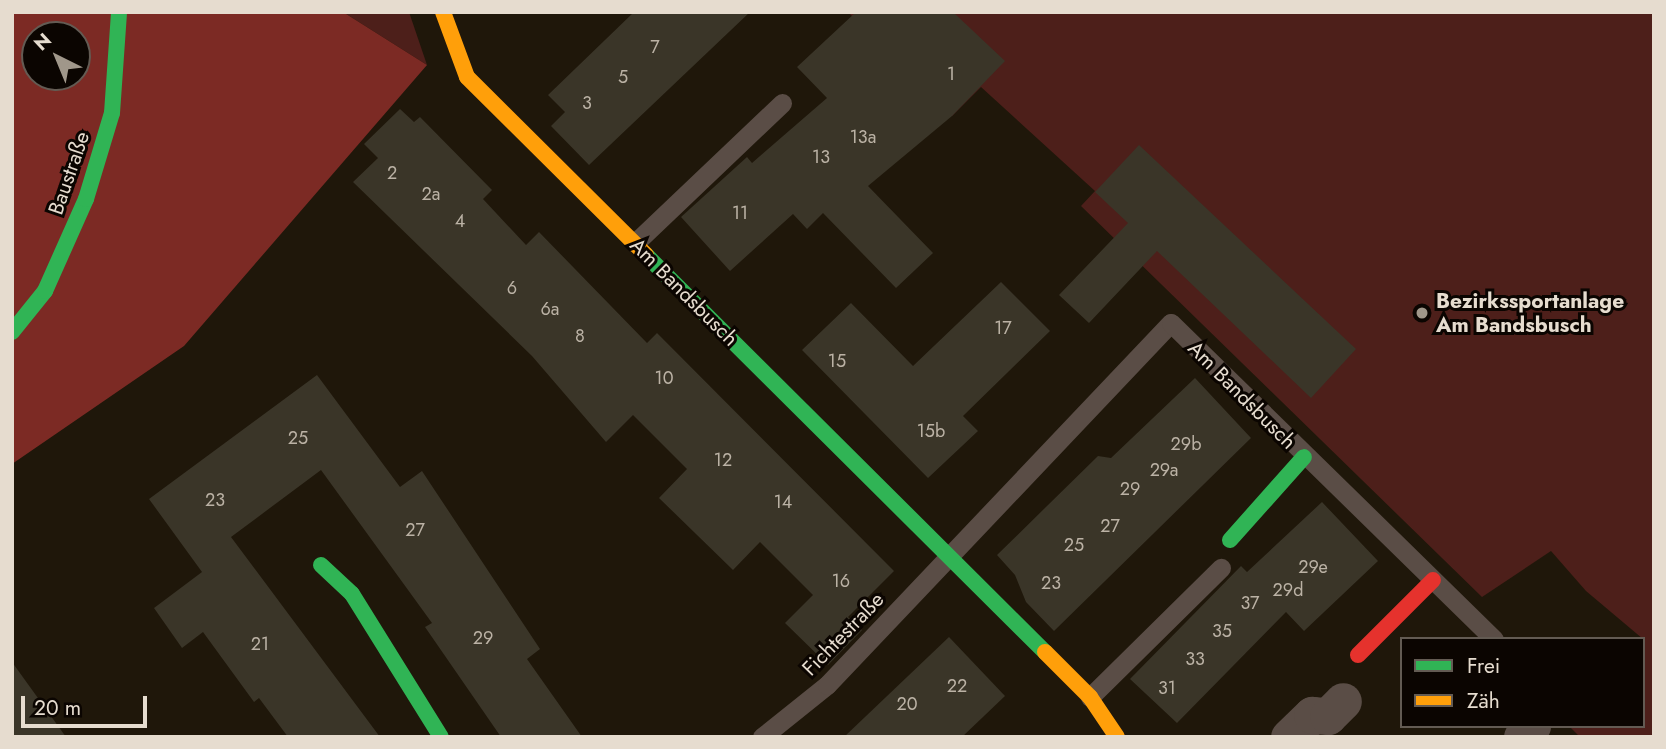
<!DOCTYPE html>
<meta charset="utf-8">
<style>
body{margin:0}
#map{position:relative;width:1666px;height:749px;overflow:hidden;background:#1f170a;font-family:Jost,sans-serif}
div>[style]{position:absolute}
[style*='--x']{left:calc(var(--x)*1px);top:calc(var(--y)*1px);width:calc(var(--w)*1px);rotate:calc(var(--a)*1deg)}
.green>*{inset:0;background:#4d1f1a}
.forest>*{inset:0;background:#7c2a24}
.building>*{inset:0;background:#3a3528}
.lane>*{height:19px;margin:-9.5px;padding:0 9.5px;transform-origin:9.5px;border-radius:9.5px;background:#5a4d46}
.street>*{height:37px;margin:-18.5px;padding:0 18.5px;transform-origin:18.5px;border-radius:18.5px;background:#5a4d46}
.fast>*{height:16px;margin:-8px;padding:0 8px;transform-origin:8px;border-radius:8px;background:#30b455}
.slow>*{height:16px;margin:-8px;padding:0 8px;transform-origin:8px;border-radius:8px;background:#ff9f0a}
.jam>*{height:16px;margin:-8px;padding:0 8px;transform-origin:8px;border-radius:8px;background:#e5322d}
.dots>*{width:19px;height:19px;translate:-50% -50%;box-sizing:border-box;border:4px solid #0b0501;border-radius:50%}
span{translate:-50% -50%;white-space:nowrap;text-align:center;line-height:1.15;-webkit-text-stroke:6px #0b0501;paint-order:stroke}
.number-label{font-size:18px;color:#bbb2a5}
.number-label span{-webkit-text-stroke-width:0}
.street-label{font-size:21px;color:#e6dccf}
.poi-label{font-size:21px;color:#e6dccf;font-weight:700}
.left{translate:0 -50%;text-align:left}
.frame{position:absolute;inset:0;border:14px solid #e6dccf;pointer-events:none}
.legend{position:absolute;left:1400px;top:637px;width:245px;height:91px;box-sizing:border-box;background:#0b0501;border:2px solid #635b53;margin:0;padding:9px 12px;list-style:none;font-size:21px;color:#e6dccf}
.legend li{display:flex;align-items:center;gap:14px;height:35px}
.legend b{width:35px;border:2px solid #635b53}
.north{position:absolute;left:21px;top:21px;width:70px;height:70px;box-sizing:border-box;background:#0b0501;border:2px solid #635b53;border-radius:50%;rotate:317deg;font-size:19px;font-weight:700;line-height:28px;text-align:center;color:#e6dccf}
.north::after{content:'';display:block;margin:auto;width:24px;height:32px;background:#a0978a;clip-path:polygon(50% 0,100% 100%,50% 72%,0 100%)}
.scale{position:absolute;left:21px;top:696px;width:126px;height:32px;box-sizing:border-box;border:4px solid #e6dccf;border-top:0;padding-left:9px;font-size:21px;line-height:24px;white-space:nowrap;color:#e6dccf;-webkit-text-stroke:5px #0b0501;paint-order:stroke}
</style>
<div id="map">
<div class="green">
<i style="clip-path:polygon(343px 12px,409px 12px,427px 65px)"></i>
<i style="clip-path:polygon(848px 12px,1654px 12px,1654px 737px,1580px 737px,1569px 726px,1643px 726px,1643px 639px,1586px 591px,1551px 551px,1482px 597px,1081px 206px,1095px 191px,981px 87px,952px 116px)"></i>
</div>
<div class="forest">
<i style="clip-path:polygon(evenodd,12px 12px,343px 12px,427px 65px,184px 346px,12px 464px,12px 12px,35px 35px,77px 35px,77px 77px,35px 77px,35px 35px)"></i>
</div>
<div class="building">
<i style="clip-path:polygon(634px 12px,750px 12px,589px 165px,551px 126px,565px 112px,548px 95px)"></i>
<i style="clip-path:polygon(856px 12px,953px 12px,1005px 61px,952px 116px,868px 186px,933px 253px,896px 288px,823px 213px,807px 229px,793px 214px,730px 271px,681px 217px,747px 157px,752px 163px,827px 98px,797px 67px)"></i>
<i style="clip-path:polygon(400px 109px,414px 122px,420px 117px,492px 190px,483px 199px,526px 245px,539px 232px,647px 343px,657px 333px,894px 571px,848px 617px,862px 630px,828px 665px,785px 623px,813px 595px,760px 542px,733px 570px,659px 498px,687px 469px,633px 415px,606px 442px,532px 356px,353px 182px,378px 158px,364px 144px)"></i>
<i style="clip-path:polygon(1139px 145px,1356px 349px,1311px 398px,1157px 251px,1089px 323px,1059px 295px,1128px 223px,1095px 192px)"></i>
<i style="clip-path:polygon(1001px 282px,1050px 331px,963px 416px,978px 431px,928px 478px,802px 350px,851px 303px,913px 366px)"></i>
<i style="clip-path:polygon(317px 375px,400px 487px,422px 471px,540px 649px,527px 659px,582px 737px,501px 737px,425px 627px,432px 623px,321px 470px,231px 537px,380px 737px,288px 737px,259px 698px,254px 702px,203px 632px,182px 648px,154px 608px,202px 572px,149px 499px)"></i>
<i style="clip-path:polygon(1195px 378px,1251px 438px,1054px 631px,1026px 602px,1015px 575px,997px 555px,1098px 456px,1111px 458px)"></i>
<i style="clip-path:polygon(1322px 502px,1378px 561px,1304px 631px,1286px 612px,1177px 723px,1130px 679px,1241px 566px,1247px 572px)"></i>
<i style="clip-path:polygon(949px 637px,1005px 696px,962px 737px,844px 737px)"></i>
<i style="clip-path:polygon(12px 662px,66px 737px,12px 737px)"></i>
</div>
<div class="lane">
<i style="--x:635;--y:243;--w:203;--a:-43.6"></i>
<i style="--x:1090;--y:697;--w:184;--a:-44.6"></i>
<i style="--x:762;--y:737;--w:83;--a:-38.7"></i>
<i style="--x:827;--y:685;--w:499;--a:-46.5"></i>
<i style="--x:1171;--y:323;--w:452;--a:44.4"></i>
</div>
<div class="street">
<i style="--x:1289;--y:737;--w:32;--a:-44"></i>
<i style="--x:1312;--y:715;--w:16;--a:4"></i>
<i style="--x:1328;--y:716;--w:21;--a:-45"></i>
<i style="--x:1522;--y:737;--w:15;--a:-48"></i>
</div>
<div class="fast">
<i style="--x:646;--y:255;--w:563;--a:44.86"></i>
<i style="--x:12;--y:332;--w:53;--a:-51.2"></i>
<i style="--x:45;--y:291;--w:101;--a:-66"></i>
<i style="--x:86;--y:199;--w:90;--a:-73.2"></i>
<i style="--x:112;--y:113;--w:101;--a:-86"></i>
<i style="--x:1230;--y:540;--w:111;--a:-48.3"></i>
<i style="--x:321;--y:565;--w:42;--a:43.1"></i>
<i style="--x:352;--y:594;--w:168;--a:58.1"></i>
</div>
<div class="slow">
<i style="--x:443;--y:12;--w:69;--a:69.7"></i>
<i style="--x:467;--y:77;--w:252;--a:44.8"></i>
<i style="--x:1045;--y:652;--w:64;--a:45"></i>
<i style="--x:1090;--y:697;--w:48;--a:56"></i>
</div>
<div class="jam">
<i style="--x:1358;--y:655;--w:106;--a:-45"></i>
</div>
<div class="dots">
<i style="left:1422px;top:313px;background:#a0978a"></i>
</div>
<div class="number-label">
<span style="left:655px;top:47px">7</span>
<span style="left:951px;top:74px">1</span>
<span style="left:623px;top:77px">5</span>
<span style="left:587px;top:103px">3</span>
<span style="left:863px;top:137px">13a</span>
<span style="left:821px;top:157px">13</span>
<span style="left:392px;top:173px">2</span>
<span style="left:431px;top:194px">2a</span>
<span style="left:740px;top:213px">11</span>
<span style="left:460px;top:221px">4</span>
<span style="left:512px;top:288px">6</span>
<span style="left:550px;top:309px">6a</span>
<span style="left:1003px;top:328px">17</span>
<span style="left:580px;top:336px">8</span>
<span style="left:837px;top:361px">15</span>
<span style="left:664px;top:378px">10</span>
<span style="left:931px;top:431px">15b</span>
<span style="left:298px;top:438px">25</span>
<span style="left:1186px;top:444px">29b</span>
<span style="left:723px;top:460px">12</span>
<span style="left:1164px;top:470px">29a</span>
<span style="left:1130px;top:489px">29</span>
<span style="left:215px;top:500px">23</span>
<span style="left:783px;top:502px">14</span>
<span style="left:1110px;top:526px">27</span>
<span style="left:415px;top:530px">27</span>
<span style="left:1074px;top:545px">25</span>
<span style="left:1313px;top:567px">29e</span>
<span style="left:841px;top:581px">16</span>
<span style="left:1051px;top:583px">23</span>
<span style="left:1288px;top:590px">29d</span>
<span style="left:1250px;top:603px">37</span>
<span style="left:1222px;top:631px">35</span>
<span style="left:483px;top:638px">29</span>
<span style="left:260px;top:644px">21</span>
<span style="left:1195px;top:659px">33</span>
<span style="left:957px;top:686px">22</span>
<span style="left:1167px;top:688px">31</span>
<span style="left:907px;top:704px">20</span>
</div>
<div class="street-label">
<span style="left:69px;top:173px;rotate:-71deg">Baustraße</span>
<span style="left:684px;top:292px;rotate:45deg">Am Bandsbusch</span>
<span style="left:1242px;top:395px;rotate:45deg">Am Bandsbusch</span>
<span style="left:843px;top:634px;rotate:-46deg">Fichtestraße</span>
</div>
<div class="poi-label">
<span class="left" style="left:1436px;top:313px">Bezirkssportanlage<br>Am Bandsbusch</span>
</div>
<div class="frame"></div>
<ul class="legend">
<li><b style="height:9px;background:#30b455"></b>Frei</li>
<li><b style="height:9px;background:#ff9f0a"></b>Zäh</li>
</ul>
<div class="north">N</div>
<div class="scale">20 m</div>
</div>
